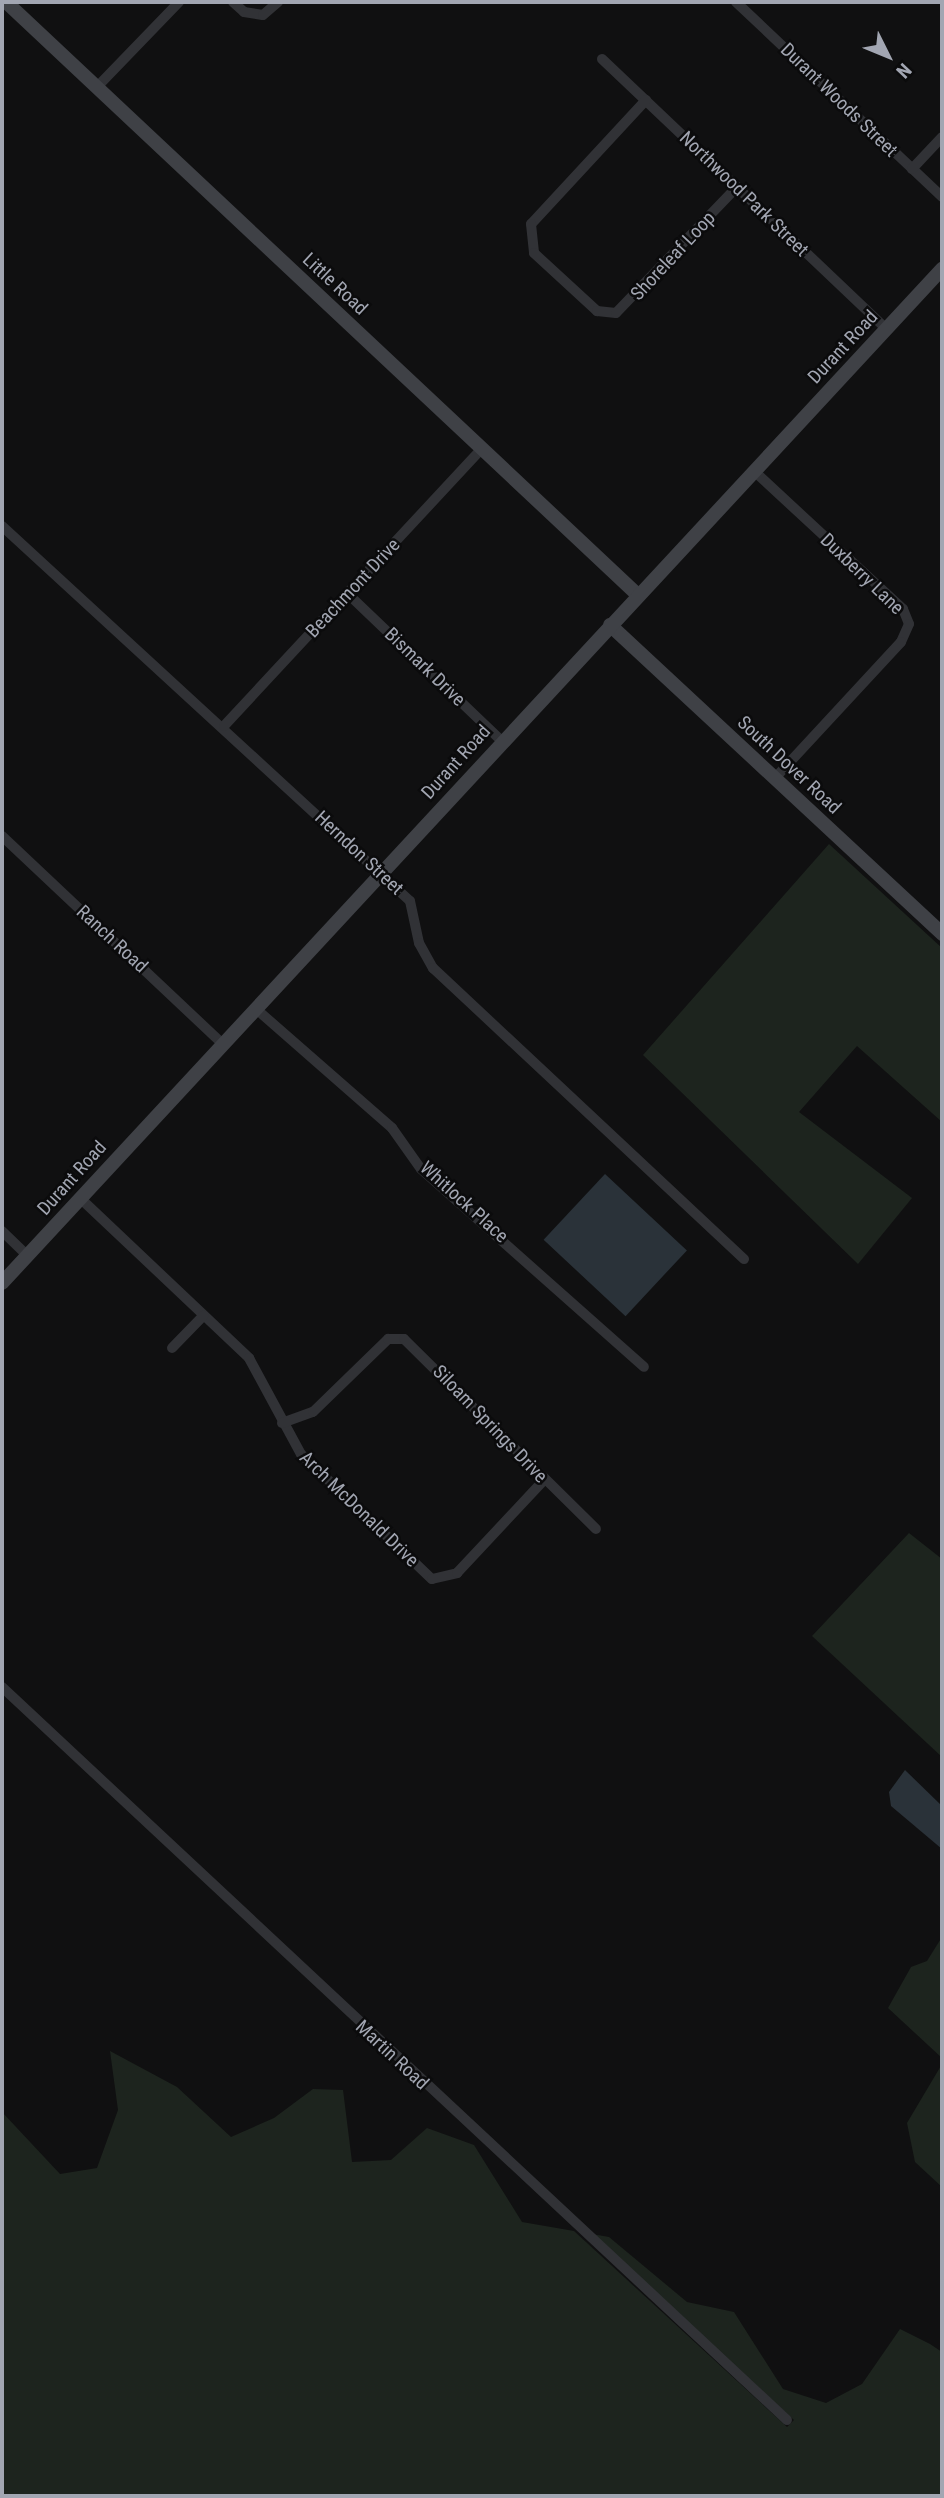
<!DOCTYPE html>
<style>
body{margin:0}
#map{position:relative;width:944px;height:2498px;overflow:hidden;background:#101011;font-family:"Roboto Condensed",sans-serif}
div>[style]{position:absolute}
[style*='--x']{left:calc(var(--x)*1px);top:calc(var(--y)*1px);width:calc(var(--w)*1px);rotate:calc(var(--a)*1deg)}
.green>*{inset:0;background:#1d241e}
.water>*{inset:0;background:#2a3239;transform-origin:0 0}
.street>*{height:10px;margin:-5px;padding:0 5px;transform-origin:5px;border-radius:5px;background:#313236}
.secondary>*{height:14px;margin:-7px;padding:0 7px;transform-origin:7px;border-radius:7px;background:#3f4146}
span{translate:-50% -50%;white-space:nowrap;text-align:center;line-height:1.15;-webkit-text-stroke:5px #0b0b0c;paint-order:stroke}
.street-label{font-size:19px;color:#a2a6b2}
.frame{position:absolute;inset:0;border:4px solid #a2a6b2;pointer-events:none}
.north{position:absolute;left:853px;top:21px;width:70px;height:70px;-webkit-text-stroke:5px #0b0b0c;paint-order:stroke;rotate:133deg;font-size:19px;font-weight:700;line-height:28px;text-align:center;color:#a2a6b2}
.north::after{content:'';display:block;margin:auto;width:24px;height:32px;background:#a2a6b2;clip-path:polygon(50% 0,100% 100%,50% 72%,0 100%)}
</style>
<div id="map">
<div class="green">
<i style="clip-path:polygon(829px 844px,942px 948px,942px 1122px,857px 1046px,799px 1112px,912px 1198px,858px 1264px,643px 1055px)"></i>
<i style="clip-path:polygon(909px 1533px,942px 1559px,942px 1757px,812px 1636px)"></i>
<i style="clip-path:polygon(942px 1937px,942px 2058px,888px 2008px,911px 1967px,927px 1961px)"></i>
<i style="clip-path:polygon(110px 2051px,177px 2087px,231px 2137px,274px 2118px,313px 2089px,343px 2090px,352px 2162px,391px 2160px,427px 2128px,474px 2145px,522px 2222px,574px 2231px,787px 2427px,794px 2420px,592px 2234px,609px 2237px,687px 2302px,734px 2312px,783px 2389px,826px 2403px,862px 2384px,900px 2329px,930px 2344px,942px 2352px,942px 2496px,2px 2496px,2px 2112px,60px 2174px,97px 2168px,118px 2110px)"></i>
<i style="clip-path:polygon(942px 2064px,942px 2187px,915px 2162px,907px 2123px)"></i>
</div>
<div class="water">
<i style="left:605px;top:1174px;width:112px;height:90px;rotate:43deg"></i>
<i style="clip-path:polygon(905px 1770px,942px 1806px,942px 1849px,891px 1806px,889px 1792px)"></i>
</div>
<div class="street">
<i style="--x:233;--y:2;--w:15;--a:42"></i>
<i style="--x:244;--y:12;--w:19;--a:9"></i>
<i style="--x:263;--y:15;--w:20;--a:-41"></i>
<i style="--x:736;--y:2;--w:284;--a:43.4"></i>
<i style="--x:602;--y:59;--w:393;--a:43.5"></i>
<i style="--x:97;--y:87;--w:118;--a:-46"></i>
<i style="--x:646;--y:100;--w:169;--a:132.8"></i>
<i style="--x:531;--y:224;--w:29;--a:84"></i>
<i style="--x:534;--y:253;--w:86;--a:42.6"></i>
<i style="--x:597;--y:311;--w:19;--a:6"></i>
<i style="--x:616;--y:313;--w:175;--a:-46.2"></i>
<i style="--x:912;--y:169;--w:44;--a:-46.8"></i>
<i style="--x:754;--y:471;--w:203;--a:42.8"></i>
<i style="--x:903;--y:609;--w:16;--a:68"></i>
<i style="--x:909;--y:624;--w:20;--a:114"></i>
<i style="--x:901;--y:642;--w:185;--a:132.8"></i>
<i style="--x:2;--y:526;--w:554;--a:42.59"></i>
<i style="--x:410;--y:901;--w:43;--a:77.9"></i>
<i style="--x:419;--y:943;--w:29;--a:61"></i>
<i style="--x:433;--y:968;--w:426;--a:43.1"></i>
<i style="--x:348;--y:594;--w:211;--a:43.7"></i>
<i style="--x:224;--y:726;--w:379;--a:-47.1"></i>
<i style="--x:2;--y:836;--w:302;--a:43.3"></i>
<i style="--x:255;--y:1008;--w:182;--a:41.2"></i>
<i style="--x:392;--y:1128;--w:50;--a:54.7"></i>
<i style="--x:421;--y:1169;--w:298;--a:41.6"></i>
<i style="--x:80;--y:1198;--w:233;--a:43.4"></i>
<i style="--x:249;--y:1358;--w:109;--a:61.6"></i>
<i style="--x:301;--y:1454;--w:181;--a:43.7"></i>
<i style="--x:432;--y:1579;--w:26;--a:-13"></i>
<i style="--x:457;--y:1573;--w:127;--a:-46.9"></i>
<i style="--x:2;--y:1231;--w:35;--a:44"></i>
<i style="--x:172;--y:1348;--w:45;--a:-45.9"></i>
<i style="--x:282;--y:1423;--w:33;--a:-20"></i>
<i style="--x:313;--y:1412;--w:105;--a:-44.2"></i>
<i style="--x:388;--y:1339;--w:16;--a:0"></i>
<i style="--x:404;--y:1339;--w:270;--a:44.7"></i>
<i style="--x:2;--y:1687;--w:1074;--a:43.04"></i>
</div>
<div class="secondary">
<i style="--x:6;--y:2;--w:867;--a:43.18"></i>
<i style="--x:610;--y:625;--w:454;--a:42.9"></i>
<i style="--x:2;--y:1283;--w:1383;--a:-47.17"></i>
</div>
<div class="street-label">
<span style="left:839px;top:100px;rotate:44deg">Durant Woods Street</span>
<span style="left:744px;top:194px;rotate:44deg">Northwood Park Street</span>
<span style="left:673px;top:256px;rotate:-47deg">Shoreleaf Loop</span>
<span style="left:335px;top:284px;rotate:43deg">Little Road</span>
<span style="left:843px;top:347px;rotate:-47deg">Durant Road</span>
<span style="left:862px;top:574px;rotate:44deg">Duxberry Lane</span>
<span style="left:353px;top:588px;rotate:-47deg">Beachmont Drive</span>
<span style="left:425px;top:667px;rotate:44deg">Bismark Drive</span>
<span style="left:456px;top:762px;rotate:-48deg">Durant Road</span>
<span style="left:789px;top:765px;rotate:43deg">South Dover Road</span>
<span style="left:359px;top:853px;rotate:43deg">Herndon Street</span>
<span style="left:112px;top:939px;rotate:43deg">Ranch Road</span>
<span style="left:72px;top:1178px;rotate:-48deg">Durant Road</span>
<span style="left:464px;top:1202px;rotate:42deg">Whitlock Place</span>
<span style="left:490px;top:1424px;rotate:46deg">Siloam Springs Drive</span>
<span style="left:359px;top:1509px;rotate:44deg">Arch McDonald Drive</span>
<span style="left:392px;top:2055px;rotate:43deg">Martin Road</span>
</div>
<div class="frame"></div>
<div class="north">N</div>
</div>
